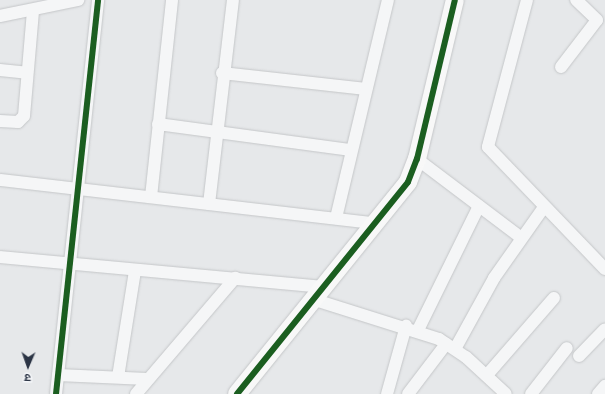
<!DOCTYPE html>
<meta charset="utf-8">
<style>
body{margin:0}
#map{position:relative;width:605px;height:394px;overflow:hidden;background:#e6e8ea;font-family:"IBM Plex Sans","Noto Sans Devanagari",sans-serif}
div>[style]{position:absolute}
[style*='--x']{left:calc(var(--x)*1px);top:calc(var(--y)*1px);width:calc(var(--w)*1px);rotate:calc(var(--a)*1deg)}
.roads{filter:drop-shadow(0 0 1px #c4c6c8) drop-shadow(0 0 1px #c4c6c8)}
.street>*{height:12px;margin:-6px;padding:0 6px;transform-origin:6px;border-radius:6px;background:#f5f6f7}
.secondary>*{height:18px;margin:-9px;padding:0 9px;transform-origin:9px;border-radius:9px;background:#f8f8f8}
.cycleway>*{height:6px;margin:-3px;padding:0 3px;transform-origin:3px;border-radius:3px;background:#1b5e20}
span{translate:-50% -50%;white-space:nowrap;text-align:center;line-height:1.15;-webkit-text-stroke:3.5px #f4f6f9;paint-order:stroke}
.north{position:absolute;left:8px;top:346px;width:40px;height:40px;-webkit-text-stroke:3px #f4f6f9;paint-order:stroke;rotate:182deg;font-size:11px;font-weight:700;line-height:16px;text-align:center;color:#2b3445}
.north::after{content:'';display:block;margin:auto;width:14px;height:18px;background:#2b3445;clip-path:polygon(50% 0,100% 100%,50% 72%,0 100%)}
</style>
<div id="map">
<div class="roads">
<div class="street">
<i style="--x:527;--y:0;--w:152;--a:104.9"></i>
<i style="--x:488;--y:147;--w:169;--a:46.2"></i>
<i style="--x:0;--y:16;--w:80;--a:-11.6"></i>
<i style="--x:561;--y:67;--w:59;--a:-52.5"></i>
<i style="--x:597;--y:20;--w:29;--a:-136"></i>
<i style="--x:0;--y:70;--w:27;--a:6"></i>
<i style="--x:222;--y:73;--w:145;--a:6.3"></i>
<i style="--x:0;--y:121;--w:18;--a:3"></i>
<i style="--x:18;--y:122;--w:8;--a:-45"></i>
<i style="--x:24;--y:116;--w:106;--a:-85.1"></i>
<i style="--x:158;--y:124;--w:195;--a:7.7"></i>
<i style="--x:417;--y:159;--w:129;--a:37.1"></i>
<i style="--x:0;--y:180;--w:376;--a:6.6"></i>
<i style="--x:151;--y:197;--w:198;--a:-83.9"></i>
<i style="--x:209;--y:204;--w:205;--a:-83.3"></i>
<i style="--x:336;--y:218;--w:224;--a:-76.6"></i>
<i style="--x:0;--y:257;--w:322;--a:5.3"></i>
<i style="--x:312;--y:299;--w:133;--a:17.5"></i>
<i style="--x:439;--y:339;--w:32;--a:34"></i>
<i style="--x:466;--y:357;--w:54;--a:42.8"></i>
<i style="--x:418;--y:330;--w:138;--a:-63.8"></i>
<i style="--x:455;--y:349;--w:81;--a:-61.2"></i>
<i style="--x:494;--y:278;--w:87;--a:-54.8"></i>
<i style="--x:579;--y:356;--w:37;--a:-46"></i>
<i style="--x:58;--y:375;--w:89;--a:2.6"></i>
<i style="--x:487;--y:375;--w:102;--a:-49"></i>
<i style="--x:118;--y:377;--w:107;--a:-80.9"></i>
<i style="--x:56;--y:394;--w:396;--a:-83.9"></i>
<i style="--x:136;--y:394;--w:153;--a:-49.5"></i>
<i style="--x:387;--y:394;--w:71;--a:-74.4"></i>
<i style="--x:408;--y:394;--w:63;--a:-52.8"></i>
<i style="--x:531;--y:394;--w:58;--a:-52"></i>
<i style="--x:598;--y:394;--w:11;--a:-49"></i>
</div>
<div class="secondary">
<i style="--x:237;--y:394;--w:272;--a:-51.1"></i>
<i style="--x:408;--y:182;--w:25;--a:-69"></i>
<i style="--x:417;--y:159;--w:163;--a:-76.6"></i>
</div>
</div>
<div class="cycleway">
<i style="--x:56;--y:394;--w:396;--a:-83.9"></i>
<i style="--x:237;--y:394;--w:272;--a:-51.1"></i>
<i style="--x:408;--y:182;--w:25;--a:-69"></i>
<i style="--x:417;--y:159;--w:163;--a:-76.6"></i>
</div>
<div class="north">उ</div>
</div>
